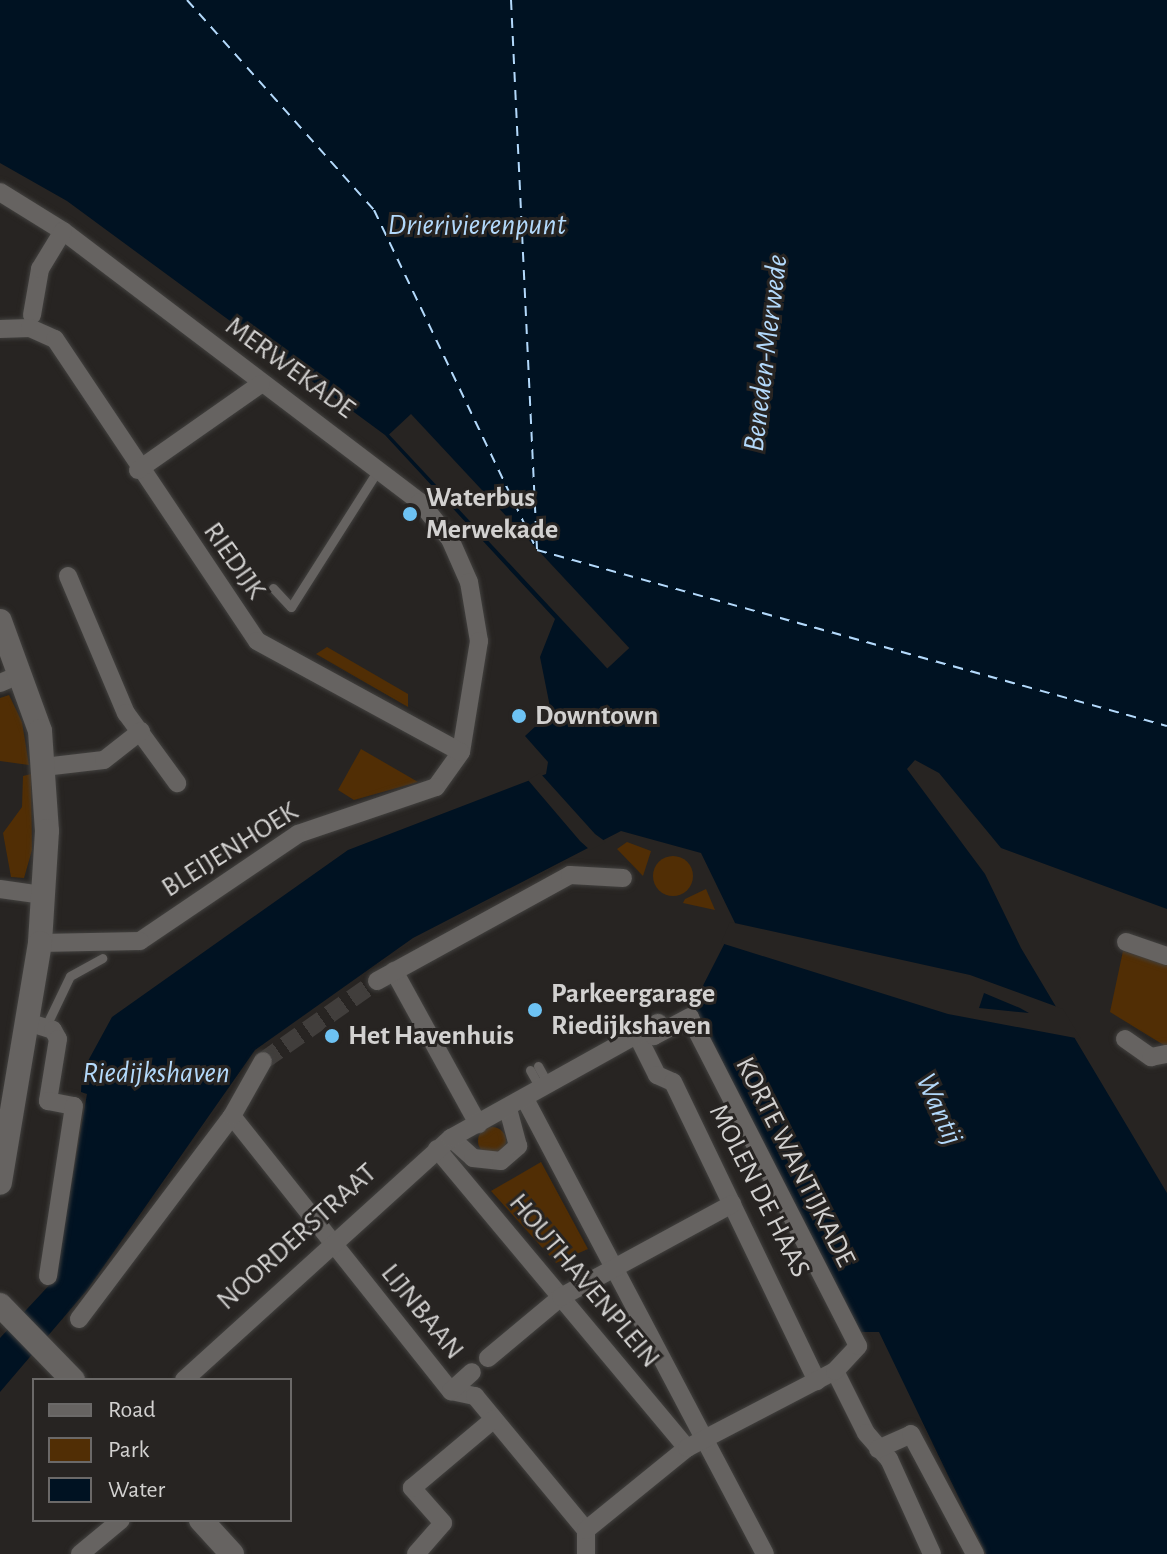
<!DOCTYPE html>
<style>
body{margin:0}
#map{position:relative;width:1167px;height:1554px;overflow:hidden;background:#272422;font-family:"Alegreya Sans",sans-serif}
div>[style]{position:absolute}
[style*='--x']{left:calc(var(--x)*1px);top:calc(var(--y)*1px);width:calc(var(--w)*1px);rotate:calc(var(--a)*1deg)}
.green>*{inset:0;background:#512e05}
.round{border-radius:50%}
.water>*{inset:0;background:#001222}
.pier>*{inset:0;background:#272422;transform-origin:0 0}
.ferry>*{height:2px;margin-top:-1px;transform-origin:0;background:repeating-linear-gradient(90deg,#b3d9fb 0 10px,transparent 0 18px)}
.street-tunnel>*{height:18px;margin-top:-9px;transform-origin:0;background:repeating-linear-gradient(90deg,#413e3c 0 18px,transparent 0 27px)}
.roads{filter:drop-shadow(0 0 2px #42413f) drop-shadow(0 0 2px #42413f)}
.lane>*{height:9px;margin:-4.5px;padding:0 4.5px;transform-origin:4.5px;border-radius:4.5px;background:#666361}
.street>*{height:18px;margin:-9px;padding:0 9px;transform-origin:9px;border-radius:9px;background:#666361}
.secondary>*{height:24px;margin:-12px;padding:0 12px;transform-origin:12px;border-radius:12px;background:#666361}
.dots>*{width:22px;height:22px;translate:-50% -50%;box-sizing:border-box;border:4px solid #272422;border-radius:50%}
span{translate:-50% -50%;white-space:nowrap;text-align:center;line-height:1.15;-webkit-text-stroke:6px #272422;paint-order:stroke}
.street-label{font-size:28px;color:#d2d1d0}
.poi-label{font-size:28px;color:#d2d1d0;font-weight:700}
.left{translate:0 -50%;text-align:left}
.water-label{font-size:30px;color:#b3d9fb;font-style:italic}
.legend{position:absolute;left:32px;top:1378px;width:260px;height:144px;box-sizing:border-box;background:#272422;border:2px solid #6b6968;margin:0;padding:10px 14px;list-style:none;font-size:24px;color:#d2d1d0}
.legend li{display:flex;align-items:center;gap:16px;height:40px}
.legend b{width:40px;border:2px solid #6b6968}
</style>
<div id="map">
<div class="green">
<i style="clip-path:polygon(327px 647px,408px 694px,408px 707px,316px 654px)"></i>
<i style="clip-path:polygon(9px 695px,22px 722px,29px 765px,0 761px,0 698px)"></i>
<i style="clip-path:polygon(361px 749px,418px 782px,354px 800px,338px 790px)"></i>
<i style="clip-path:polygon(31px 774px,32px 850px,24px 878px,11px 877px,3px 833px,22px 807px,23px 776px)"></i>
<i style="clip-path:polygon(627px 842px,651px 851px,643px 876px,617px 849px)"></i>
<i class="round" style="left:653px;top:856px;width:40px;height:40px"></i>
<i style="clip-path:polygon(706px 889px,715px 910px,683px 903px,685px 899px)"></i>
<i style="clip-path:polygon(1123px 951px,1167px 965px,1167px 1047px,1110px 1012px)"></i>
<i class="round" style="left:478px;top:1127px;width:28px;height:28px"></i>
<i style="clip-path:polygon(541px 1162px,588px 1249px,556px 1263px,491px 1191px)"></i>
</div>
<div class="water">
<i style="clip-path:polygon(0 0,1167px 0,1167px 909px,1001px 848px,939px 773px,915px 760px,907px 769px,985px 874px,1021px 948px,1167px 1193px,1167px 1554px,986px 1554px,879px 1332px,854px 1332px,690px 1011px,735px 923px,701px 853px,621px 831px,413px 938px,255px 1050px,87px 1290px,0 1392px,0 1338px,55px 1279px,87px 1094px,81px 1092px,82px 1072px,112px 1017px,348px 850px,546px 774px,548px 762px,525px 736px,551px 712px,540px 657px,555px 619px,385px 435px,67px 201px,0 163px)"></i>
</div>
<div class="pier">
<i style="left:411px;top:414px;width:320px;height:30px;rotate:47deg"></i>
<i style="clip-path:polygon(540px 773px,595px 834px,606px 842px,590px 850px,580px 841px,528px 780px)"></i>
<i style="clip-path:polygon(evenodd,730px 922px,970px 975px,1063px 1009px,1081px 1039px,948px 1014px,721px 943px,730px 922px,984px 993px,1020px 1008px,1029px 1013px,979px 1008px,984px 993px)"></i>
</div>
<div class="ferry">
<i style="--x:187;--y:0;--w:281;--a:48.3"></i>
<i style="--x:374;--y:210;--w:377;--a:64.4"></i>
<i style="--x:537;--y:550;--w:654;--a:15.61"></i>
<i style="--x:511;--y:0;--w:550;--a:87.29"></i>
</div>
<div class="street-tunnel">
<i style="--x:263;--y:1061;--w:139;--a:-35.1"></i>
</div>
<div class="roads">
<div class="lane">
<i style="--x:273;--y:588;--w:26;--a:47"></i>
<i style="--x:291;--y:607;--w:162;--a:-57.6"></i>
<i style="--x:46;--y:1026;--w:55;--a:-64.4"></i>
<i style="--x:70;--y:976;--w:37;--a:-29"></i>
<i style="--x:538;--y:1066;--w:23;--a:61"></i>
<i style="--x:530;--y:1070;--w:23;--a:61"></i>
</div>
<div class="street">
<i style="--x:0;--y:192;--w:74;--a:31.8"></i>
<i style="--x:63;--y:231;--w:448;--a:37.2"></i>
<i style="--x:420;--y:502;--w:48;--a:51"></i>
<i style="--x:450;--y:539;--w:47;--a:66.2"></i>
<i style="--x:469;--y:582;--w:60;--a:80.4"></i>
<i style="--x:479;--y:641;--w:112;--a:99.2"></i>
<i style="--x:461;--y:752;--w:43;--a:125.5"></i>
<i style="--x:436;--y:787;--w:146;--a:161.2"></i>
<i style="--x:298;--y:834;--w:191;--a:145.9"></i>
<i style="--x:140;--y:941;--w:100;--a:178.9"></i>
<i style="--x:32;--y:315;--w:47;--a:-80.1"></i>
<i style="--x:40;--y:269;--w:44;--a:-58.8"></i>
<i style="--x:0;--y:329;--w:30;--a:-2"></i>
<i style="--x:30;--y:328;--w:27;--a:24"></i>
<i style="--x:55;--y:339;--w:363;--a:56.2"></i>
<i style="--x:257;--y:641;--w:232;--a:28.6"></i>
<i style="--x:138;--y:470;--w:150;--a:-35"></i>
<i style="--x:68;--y:576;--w:149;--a:67.1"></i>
<i style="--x:126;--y:713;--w:87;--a:53.9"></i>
<i style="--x:0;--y:683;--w:23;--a:-23"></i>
<i style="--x:44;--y:767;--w:60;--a:-6.7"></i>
<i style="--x:104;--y:760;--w:47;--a:-38.1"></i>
<i style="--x:0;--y:889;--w:42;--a:8.1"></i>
<i style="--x:1126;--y:942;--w:43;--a:18.9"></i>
<i style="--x:394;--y:971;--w:175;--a:61.2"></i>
<i style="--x:377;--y:981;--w:220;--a:-28.8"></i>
<i style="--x:570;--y:875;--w:53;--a:3.2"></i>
<i style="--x:27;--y:1022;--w:27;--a:17"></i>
<i style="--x:53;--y:1030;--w:10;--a:61"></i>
<i style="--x:58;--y:1039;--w:63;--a:99.2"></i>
<i style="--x:48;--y:1101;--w:26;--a:11"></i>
<i style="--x:74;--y:1106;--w:172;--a:98.7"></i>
<i style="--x:637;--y:1035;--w:45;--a:63.4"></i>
<i style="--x:657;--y:1075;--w:17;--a:24"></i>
<i style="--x:673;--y:1082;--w:332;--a:64.3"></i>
<i style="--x:1125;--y:1039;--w:32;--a:35"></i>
<i style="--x:1151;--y:1057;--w:16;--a:-11"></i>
<i style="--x:525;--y:1099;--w:514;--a:62.19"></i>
<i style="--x:232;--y:1116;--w:352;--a:51.5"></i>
<i style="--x:451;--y:1391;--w:25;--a:12"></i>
<i style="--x:475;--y:1396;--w:174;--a:50.4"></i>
<i style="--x:586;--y:1530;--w:24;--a:90"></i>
<i style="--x:451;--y:1138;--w:30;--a:42"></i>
<i style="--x:473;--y:1158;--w:28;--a:6"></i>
<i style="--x:501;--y:1161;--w:23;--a:-41"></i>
<i style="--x:518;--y:1146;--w:39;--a:-105"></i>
<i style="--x:437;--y:1149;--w:390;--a:50.1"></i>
<i style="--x:79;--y:1319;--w:254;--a:-53"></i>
<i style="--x:232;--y:1116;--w:63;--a:-60.6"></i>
<i style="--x:488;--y:1358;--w:95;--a:-39.9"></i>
<i style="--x:561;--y:1297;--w:195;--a:-28.5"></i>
<i style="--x:835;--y:1371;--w:69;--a:63.4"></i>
<i style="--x:866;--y:1433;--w:35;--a:49"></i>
<i style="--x:889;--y:1459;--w:104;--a:65.6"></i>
<i style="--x:184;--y:1380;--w:360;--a:-42.2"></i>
<i style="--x:451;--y:1138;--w:237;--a:-29.1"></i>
<i style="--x:451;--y:1391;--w:28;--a:-42"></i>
<i style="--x:878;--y:1449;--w:36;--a:-24"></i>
<i style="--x:911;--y:1434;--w:136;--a:61.9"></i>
<i style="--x:586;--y:1530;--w:130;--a:-39.1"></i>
<i style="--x:687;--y:1448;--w:167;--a:-27.5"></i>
<i style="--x:835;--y:1371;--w:34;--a:-47"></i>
<i style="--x:858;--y:1346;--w:369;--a:-117.1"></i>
<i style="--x:690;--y:1017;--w:41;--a:152.2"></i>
<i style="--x:654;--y:1036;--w:9;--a:-117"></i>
<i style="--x:80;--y:1554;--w:53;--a:-39.7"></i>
<i style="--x:416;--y:1554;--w:41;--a:-48.9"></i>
<i style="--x:443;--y:1523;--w:47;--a:-131.5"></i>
<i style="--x:412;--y:1488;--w:107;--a:-40.1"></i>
</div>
<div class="secondary">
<i style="--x:0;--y:621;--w:117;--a:70"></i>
<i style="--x:40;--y:731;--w:100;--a:86"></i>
<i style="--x:47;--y:831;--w:112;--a:93.6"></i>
<i style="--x:40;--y:943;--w:243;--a:99.5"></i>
<i style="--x:0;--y:1305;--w:105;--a:45.8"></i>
<i style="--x:201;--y:1520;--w:46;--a:47.6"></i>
</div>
</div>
<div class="dots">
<i style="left:410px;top:514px;background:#6dc2f3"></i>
<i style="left:519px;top:716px;background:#6dc2f3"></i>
<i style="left:535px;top:1010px;background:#6dc2f3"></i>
<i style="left:332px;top:1036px;background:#6dc2f3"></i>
</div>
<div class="street-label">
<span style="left:290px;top:368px;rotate:36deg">MERWEKADE</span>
<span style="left:234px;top:561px;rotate:55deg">RIEDIJK</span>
<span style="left:230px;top:850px;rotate:-32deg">BLEIJENHOEK</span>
<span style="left:795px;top:1162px;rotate:63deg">KORTE WANTIJKADE</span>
<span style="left:759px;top:1191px;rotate:63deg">MOLEN DE HAAS</span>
<span style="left:297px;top:1237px;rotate:-42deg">NOORDERSTRAAT</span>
<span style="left:584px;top:1281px;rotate:50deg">HOUTHAVENPLEIN</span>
<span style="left:422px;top:1312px;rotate:51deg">LIJNBAAN</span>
</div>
<div class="poi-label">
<span class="left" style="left:426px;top:514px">Waterbus<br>Merwekade</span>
<span class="left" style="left:535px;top:716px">Downtown</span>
<span class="left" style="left:551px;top:1010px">Parkeergarage<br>Riedijkshaven</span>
<span class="left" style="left:348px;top:1036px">Het Havenhuis</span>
</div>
<div class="water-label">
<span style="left:477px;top:225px">Drierivierenpunt</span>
<span style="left:766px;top:353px;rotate:-83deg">Beneden-Merwede</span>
<span style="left:156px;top:1073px">Riedijkshaven</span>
<span style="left:939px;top:1109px;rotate:66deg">Wantij</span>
</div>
<ul class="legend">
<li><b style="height:10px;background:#666361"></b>Road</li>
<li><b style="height:22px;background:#512e05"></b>Park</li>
<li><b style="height:22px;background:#001222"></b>Water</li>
</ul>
</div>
